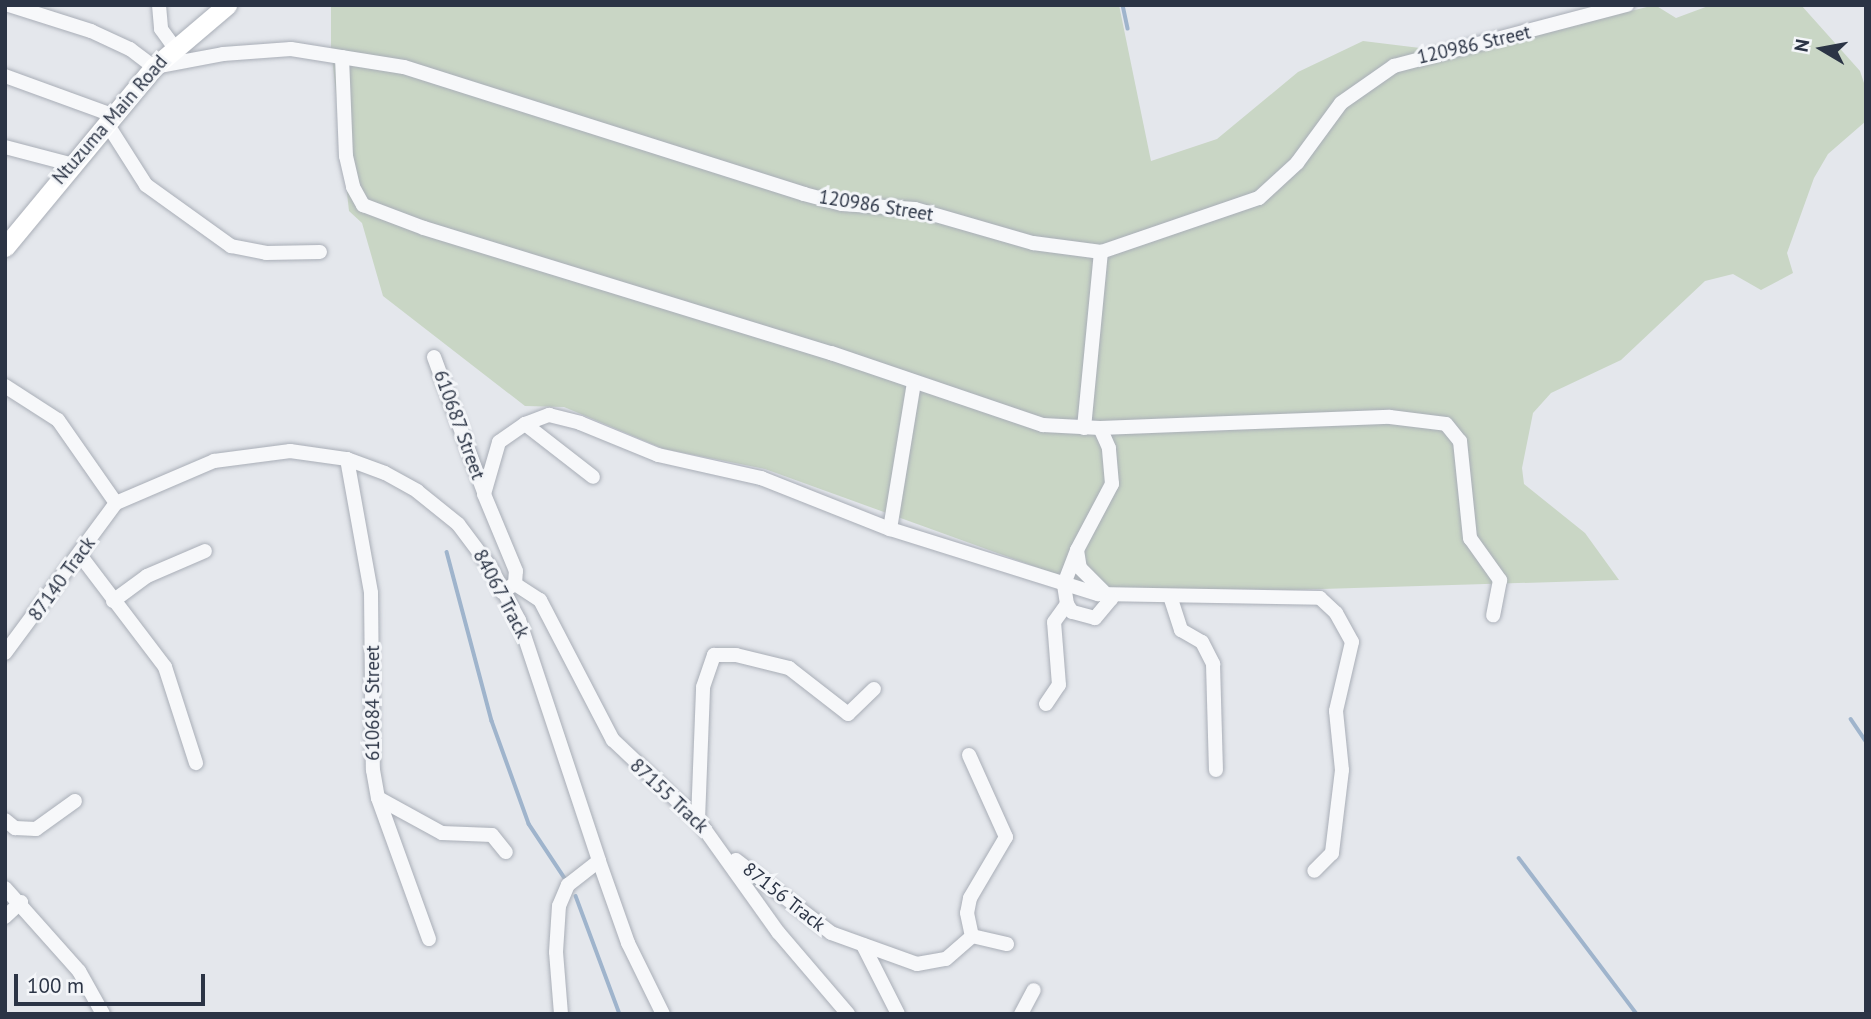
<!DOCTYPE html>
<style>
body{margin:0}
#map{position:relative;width:1871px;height:1019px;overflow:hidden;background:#e4e7ec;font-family:"PT Sans",sans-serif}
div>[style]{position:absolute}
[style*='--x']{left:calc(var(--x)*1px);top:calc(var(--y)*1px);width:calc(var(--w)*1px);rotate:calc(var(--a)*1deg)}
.green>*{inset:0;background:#c9d6c5}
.stream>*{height:3.5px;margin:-1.75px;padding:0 1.75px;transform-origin:1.75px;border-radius:1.75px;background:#9fb4cc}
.roads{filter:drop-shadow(0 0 2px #a9aeb7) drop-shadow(0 0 2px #a9aeb7)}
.minor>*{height:14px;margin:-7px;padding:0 7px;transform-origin:7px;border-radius:7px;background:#f7f8fa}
.secondary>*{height:19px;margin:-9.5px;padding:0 9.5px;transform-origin:9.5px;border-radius:9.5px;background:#fff}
span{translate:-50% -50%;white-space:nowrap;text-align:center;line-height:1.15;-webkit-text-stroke:6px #f4f6f9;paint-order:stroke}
.street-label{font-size:19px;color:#2b3445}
.frame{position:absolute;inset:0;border:7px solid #2b3445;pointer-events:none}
.north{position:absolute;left:1787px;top:14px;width:70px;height:70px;-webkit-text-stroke:5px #f4f6f9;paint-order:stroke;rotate:280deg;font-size:19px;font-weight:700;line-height:28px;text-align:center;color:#2b3445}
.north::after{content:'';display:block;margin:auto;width:24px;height:32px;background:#2b3445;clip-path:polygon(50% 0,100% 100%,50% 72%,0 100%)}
.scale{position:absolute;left:14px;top:974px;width:191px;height:32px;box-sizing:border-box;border:4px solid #2b3445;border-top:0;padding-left:9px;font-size:21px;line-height:24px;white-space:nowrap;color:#2b3445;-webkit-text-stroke:5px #f4f6f9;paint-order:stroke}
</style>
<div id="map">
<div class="green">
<i style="clip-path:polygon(331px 5px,1119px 5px,1151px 161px,1217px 139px,1298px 72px,1363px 41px,1461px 53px,1655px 5px,1676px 18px,1711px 5px,1801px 5px,1860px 71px,1866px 89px,1866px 121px,1828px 154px,1814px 178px,1787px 253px,1793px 273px,1761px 290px,1733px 274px,1705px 281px,1621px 360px,1551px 393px,1533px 413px,1522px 468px,1524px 484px,1585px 533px,1619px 580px,1289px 590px,1094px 588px,765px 469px,664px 449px,564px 407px,525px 406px,383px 296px,362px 223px,349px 211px,331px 48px)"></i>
</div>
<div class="stream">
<i style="--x:1123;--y:5;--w:24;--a:78"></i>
<i style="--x:447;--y:552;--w:175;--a:75.1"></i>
<i style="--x:492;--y:721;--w:109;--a:70.2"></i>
<i style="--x:529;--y:824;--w:67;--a:56.5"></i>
<i style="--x:1851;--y:719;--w:27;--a:56"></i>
<i style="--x:1519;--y:858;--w:196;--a:52.9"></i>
<i style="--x:576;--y:896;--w:126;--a:69.6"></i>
</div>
<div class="roads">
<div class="minor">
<i style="--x:9;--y:5;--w:86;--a:17.6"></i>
<i style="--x:91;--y:31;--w:43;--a:24.8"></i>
<i style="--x:130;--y:49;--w:30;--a:37"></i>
<i style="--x:154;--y:67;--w:70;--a:-10.7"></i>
<i style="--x:223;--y:54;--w:68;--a:-4.2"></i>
<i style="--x:291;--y:49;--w:114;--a:9.1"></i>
<i style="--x:404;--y:67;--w:420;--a:17.6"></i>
<i style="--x:804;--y:194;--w:39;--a:15"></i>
<i style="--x:842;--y:204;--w:73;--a:3.9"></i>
<i style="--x:915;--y:209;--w:123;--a:16.1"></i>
<i style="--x:1033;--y:243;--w:69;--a:7.5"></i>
<i style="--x:1101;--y:252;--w:167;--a:-18.9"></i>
<i style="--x:1259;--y:198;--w:52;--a:-42.6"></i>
<i style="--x:1297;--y:163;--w:74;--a:-53.7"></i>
<i style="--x:1341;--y:103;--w:65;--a:-34.9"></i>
<i style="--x:1394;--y:66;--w:241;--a:-14.7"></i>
<i style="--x:159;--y:5;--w:24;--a:85"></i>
<i style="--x:161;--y:29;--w:24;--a:54"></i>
<i style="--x:342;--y:57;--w:99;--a:87.7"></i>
<i style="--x:346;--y:156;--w:32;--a:77"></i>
<i style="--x:353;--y:187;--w:21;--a:61"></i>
<i style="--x:363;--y:205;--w:65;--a:20.7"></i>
<i style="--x:424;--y:228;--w:426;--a:17.1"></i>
<i style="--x:831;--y:353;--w:224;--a:18.8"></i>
<i style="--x:1043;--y:425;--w:57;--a:3"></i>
<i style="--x:1100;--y:428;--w:290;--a:-2.2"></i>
<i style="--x:1390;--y:417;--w:56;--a:7.1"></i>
<i style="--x:1446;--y:424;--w:22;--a:51"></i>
<i style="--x:1460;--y:441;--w:98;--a:84.1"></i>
<i style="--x:1470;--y:538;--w:52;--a:54.5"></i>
<i style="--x:1500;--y:580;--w:36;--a:101"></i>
<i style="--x:5;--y:76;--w:114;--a:20"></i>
<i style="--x:106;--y:122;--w:75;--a:57.6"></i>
<i style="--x:146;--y:185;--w:105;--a:35.7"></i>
<i style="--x:231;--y:246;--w:36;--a:11"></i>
<i style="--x:266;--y:253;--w:54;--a:-1.1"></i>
<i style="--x:5;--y:147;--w:67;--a:14.7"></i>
<i style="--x:434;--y:357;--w:144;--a:69.7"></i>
<i style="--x:5;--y:386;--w:63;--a:32.7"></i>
<i style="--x:58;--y:420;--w:101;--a:55.1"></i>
<i style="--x:116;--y:503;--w:107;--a:-23.2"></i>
<i style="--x:214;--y:461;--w:77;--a:-7.5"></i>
<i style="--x:290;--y:451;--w:58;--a:8"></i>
<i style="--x:347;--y:459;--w:40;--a:20.2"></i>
<i style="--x:385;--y:473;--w:37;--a:29"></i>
<i style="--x:417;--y:491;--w:53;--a:38.8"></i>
<i style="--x:458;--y:524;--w:55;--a:53.1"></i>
<i style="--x:491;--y:568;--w:59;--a:61.7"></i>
<i style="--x:519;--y:620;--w:254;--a:71.6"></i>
<i style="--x:599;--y:861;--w:87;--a:70.5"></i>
<i style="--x:628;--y:943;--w:79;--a:63.8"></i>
<i style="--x:525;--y:424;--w:26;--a:-21"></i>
<i style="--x:549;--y:415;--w:32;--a:14"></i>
<i style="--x:580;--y:423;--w:84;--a:22.3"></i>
<i style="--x:658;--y:455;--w:106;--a:12.6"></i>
<i style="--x:761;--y:478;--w:139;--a:21.6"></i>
<i style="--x:890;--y:529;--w:218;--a:17.4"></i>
<i style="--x:1098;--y:594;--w:222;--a:1"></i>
<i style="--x:1320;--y:598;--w:22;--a:43"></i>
<i style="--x:1336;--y:613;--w:33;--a:61"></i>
<i style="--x:1352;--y:642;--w:71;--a:103.1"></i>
<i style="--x:1336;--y:711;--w:59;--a:84.2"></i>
<i style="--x:1342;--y:770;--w:84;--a:96.9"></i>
<i style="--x:1332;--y:853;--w:25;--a:135"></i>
<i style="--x:1084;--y:428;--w:177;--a:-84.5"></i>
<i style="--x:347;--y:459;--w:136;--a:79.8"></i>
<i style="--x:371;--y:593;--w:177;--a:89.4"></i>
<i style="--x:373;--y:770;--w:28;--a:80"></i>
<i style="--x:378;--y:798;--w:150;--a:70.1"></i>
<i style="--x:890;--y:529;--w:148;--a:-80.7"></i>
<i style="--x:1077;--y:550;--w:18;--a:81"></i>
<i style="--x:1080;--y:568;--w:44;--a:45"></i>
<i style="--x:1111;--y:599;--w:25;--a:130"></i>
<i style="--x:1095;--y:618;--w:24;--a:-165"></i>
<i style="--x:1072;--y:612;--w:9;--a:-122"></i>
<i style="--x:1067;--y:604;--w:20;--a:-99"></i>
<i style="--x:1064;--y:584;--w:36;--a:-69"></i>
<i style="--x:1077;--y:550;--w:75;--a:-62.1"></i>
<i style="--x:1112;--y:484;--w:36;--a:-95"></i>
<i style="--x:1109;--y:448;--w:22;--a:-114"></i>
<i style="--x:80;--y:555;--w:141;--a:52.8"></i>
<i style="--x:165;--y:667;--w:101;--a:72.1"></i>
<i style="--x:515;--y:584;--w:13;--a:-86"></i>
<i style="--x:516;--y:571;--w:83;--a:-112.6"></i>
<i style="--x:484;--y:494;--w:54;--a:-73.9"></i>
<i style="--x:499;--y:442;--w:32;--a:-35"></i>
<i style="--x:525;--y:424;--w:86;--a:37.9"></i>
<i style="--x:502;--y:592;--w:15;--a:-32"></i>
<i style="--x:515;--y:584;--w:30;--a:33"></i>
<i style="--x:540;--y:600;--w:158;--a:62.5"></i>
<i style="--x:613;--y:740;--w:117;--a:43.3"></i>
<i style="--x:698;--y:820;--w:138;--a:54.5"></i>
<i style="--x:778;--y:932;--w:108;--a:49.5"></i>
<i style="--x:1170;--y:596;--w:36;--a:72"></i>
<i style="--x:1181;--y:630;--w:24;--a:30"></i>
<i style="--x:1202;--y:642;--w:25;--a:63"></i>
<i style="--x:1213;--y:664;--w:106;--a:88.4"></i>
<i style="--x:113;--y:601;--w:42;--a:-36.3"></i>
<i style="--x:147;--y:576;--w:63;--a:-23.3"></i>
<i style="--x:5;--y:653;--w:187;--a:-53.5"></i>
<i style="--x:1046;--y:704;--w:23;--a:-56"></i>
<i style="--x:1059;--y:685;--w:63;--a:-94.5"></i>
<i style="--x:1054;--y:622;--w:22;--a:-54"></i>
<i style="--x:969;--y:755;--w:90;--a:65.7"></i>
<i style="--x:1006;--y:837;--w:71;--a:120.5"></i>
<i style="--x:970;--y:898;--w:15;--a:101"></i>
<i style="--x:967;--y:913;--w:24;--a:78"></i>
<i style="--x:378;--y:798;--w:73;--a:28.7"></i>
<i style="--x:442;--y:833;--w:50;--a:2.3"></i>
<i style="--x:492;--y:835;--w:22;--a:51"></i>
<i style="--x:5;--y:820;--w:13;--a:39"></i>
<i style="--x:15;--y:828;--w:21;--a:3"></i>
<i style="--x:36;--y:829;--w:48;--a:-35.7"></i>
<i style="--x:698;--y:820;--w:133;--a:-87.8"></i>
<i style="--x:703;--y:687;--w:34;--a:-71"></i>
<i style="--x:714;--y:655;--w:22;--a:0"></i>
<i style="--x:736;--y:655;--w:55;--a:13.8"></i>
<i style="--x:789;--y:668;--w:75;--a:37.9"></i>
<i style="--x:848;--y:714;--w:36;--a:-44"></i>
<i style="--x:736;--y:860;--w:120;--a:37.5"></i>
<i style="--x:831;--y:933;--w:91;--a:19.8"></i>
<i style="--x:917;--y:964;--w:29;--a:-10"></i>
<i style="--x:946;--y:959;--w:35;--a:-41"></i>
<i style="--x:972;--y:936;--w:36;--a:13"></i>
<i style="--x:5;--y:888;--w:111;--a:48.3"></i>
<i style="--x:79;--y:971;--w:49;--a:60.8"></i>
<i style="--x:5;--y:917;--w:22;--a:-43"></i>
<i style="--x:863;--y:945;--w:77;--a:63.1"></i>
<i style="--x:561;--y:1014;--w:62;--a:-94.6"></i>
<i style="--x:556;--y:952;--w:46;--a:-86.3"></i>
<i style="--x:559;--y:906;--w:23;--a:-67"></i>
<i style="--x:568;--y:885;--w:39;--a:-38"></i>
<i style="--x:1021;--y:1014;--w:27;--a:-62"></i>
</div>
<div class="secondary">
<i style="--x:5;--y:247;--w:234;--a:-50.4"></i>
<i style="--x:154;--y:67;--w:96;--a:-40.3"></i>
</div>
</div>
<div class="street-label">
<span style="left:1474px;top:45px;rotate:-13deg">120986 Street</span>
<span style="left:110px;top:120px;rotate:-49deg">Ntuzuma Main Road</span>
<span style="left:876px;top:206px;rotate:9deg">120986 Street</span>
<span style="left:459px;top:425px;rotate:70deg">610687 Street</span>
<span style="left:62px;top:579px;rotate:-54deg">87140 Track</span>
<span style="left:501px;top:594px;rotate:62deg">84067 Track</span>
<span style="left:373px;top:703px;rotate:-90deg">610684 Street</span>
<span style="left:669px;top:796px;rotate:43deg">87155 Track</span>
<span style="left:784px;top:897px;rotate:38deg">87156 Track</span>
</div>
<div class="frame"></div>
<div class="north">N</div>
<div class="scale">100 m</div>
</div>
